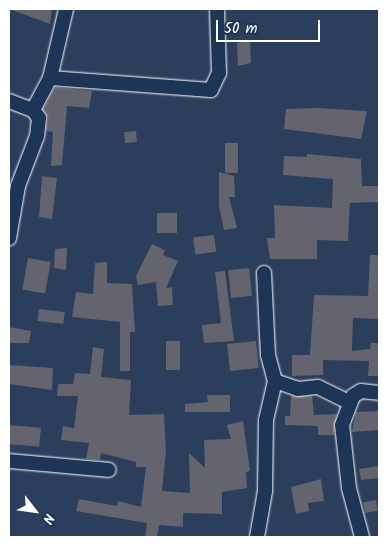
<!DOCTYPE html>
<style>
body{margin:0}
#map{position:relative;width:388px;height:546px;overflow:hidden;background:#2b3e5c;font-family:Kalam,sans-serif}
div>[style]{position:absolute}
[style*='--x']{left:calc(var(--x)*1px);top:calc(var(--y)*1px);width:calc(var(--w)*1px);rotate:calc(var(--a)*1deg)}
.building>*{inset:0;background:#64646e;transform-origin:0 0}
.roads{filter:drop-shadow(0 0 1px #fff) drop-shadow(0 0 1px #fff)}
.street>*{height:14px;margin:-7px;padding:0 7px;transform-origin:7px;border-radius:7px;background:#1d3557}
span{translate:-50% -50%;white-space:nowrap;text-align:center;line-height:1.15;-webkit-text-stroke:4px #1d3557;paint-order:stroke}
.frame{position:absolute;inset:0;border:10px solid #fff;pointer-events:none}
.north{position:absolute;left:10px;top:486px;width:50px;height:50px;-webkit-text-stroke:4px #1d3557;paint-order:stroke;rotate:120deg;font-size:14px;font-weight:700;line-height:20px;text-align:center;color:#fff}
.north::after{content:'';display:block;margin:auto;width:18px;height:22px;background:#fff;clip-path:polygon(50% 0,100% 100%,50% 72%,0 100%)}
.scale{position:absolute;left:216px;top:20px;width:104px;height:22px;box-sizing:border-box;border:2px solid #fff;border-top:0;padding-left:6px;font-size:15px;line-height:18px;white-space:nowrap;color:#fff;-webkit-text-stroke:4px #1d3557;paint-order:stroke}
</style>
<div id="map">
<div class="building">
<i style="clip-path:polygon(12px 9px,52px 9px,50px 24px,12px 10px)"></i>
<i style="clip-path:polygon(250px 41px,251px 63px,238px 66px,237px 43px)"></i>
<i style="clip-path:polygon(55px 87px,92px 91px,89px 108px,67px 106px,62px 165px,51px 166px,53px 132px,46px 131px,48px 118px,43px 109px)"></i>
<i style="clip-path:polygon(317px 108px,367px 111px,361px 139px,284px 129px,286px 109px)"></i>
<i style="left:136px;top:131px;width:11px;height:12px;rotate:85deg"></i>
<i style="left:225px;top:143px;width:13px;height:30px"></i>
<i style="clip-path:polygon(307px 154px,361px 159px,362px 186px,379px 186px,379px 202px,350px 203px,348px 241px,317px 240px,317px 259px,270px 259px,267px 238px,275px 238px,274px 205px,332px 208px,333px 179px,283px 175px,284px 156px,307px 157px)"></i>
<i style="clip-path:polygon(219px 172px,234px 176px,235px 197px,229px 197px,237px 228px,224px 230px,219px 206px)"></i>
<i style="clip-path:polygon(42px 176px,57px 178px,52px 219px,39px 217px)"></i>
<i style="left:157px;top:213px;width:20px;height:20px"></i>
<i style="left:214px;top:235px;width:17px;height:21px;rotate:83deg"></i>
<i style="clip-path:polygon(152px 244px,165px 250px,163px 255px,178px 261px,166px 288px,172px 287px,173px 305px,158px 306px,156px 282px,138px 285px,136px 276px)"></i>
<i style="clip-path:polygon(67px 248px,66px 270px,54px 268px,55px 249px)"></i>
<i style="clip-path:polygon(370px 255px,379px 255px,379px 319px,353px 318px,352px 348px,352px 351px,370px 349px,371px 343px,379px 343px,379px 376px,368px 376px,369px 361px,323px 360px,323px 375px,292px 376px,292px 355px,310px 355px,314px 295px,368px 296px)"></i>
<i style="left:28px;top:258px;width:23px;height:32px;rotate:10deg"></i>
<i style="clip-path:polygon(107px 262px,107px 283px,132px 284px,135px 332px,130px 332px,130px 371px,120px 371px,120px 322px,72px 317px,76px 292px,93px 294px,95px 263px)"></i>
<i style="left:249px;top:268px;width:28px;height:21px;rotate:84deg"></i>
<i style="clip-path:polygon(225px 271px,234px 341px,204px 343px,202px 325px,221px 323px,215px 272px)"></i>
<i style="left:39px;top:309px;width:26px;height:12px;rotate:7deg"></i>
<i style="clip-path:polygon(9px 327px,31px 331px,29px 343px,9px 343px)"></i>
<i style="left:166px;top:341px;width:14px;height:29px"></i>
<i style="left:256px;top:341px;width:27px;height:29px;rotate:84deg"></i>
<i style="clip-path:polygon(93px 347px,104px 349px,101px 377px,131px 380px,129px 415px,164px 414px,166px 451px,162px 491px,190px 493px,189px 453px,205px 468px,204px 440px,231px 439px,227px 425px,243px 421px,250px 471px,246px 472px,247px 488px,222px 492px,222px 514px,183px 513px,183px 527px,159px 525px,157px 537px,145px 537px,147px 523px,76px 511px,79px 499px,117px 506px,118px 501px,141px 507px,146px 467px,136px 467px,136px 462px,101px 453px,100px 460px,86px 459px,89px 443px,61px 440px,63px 426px,74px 428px,78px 396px,57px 396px,58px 384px,73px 384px,75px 373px,90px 374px)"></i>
<i style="clip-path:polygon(9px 365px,53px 368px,52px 390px,9px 384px)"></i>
<i style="clip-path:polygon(207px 395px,230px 395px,230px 412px,185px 412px,185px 404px,208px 402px)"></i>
<i style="clip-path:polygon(291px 396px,312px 396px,314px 415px,337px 414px,334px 435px,318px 435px,318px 426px,285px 425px,285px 416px,290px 416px)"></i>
<i style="clip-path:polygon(379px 411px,379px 430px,352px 432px,356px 412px)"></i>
<i style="left:9px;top:425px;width:32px;height:19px;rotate:5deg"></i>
<i style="clip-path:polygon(379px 466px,379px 478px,361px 480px,359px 469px)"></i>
<i style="clip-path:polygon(321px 479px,324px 501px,308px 503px,309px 511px,296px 514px,291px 487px)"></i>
<i style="left:376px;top:500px;width:11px;height:13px;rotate:80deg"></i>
</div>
<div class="roads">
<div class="street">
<i style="--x:50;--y:78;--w:161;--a:4.3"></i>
<i style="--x:211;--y:90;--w:19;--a:-65"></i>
<i style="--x:219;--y:73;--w:64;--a:-91.8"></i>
<i style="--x:9;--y:101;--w:26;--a:21"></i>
<i style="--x:33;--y:110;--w:10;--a:53"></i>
<i style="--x:39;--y:118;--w:18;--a:96"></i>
<i style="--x:37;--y:136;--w:53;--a:110.8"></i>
<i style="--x:18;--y:186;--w:53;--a:99.8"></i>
<i style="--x:33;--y:110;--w:36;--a:-62"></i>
<i style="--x:50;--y:78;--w:71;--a:-76.9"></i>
<i style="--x:264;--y:273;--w:82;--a:87.2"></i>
<i style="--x:268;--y:355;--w:27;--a:75"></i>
<i style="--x:275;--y:381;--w:24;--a:19"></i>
<i style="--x:298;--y:389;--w:20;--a:-6"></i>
<i style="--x:318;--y:387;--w:34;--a:26"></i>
<i style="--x:9;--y:461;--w:100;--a:5.1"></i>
<i style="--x:257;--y:537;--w:47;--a:-80.1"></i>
<i style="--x:265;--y:491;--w:71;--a:-89.2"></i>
<i style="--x:266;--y:420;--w:40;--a:-77"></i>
<i style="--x:362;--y:537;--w:51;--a:-104.9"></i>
<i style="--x:349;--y:488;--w:63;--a:-96.3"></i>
<i style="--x:342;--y:425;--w:31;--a:-69"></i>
<i style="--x:353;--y:396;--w:9;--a:-32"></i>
<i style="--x:361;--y:391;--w:18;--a:6"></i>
</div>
</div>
<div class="frame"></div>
<div class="north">N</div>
<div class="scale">50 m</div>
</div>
